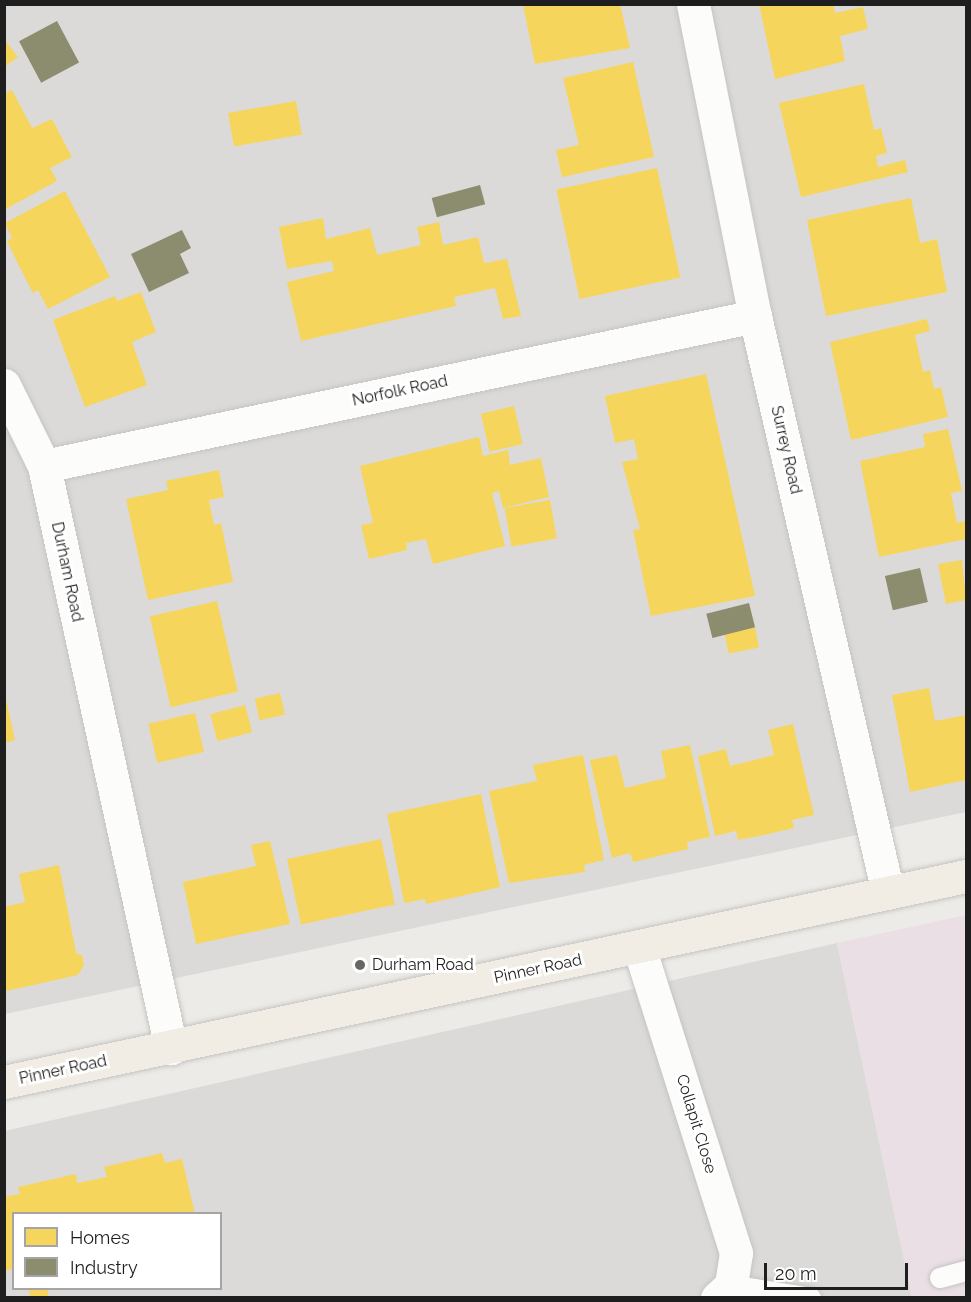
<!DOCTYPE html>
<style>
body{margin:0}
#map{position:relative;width:971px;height:1302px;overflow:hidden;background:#edebe7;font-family:Raleway,sans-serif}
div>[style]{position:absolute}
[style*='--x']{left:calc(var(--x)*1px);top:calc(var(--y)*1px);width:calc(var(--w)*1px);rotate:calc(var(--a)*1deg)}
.residential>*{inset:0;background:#dcdad8}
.industrial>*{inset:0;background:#ebdfe6}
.homes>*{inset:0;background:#f6d55c;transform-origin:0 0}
.industry>*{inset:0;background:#8c8c6e;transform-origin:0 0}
.roads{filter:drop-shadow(0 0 2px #c5c4c3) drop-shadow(0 0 2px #c5c4c3)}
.lane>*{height:20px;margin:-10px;padding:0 10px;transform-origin:10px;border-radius:10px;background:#fcfcfb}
.street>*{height:33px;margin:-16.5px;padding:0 16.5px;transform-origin:16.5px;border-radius:16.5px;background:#fcfcfb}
.primary>*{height:33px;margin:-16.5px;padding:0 16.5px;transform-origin:16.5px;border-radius:16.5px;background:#f1ece4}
.dots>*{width:16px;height:16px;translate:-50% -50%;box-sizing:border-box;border:3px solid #fff;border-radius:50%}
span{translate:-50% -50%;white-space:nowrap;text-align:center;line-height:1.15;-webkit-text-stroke:6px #fff;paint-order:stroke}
.street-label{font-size:16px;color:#1e1e1e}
.poi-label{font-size:16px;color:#1e1e1e}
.left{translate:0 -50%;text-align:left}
.frame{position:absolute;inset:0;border:6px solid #1e1e1e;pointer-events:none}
.legend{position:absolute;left:12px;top:1212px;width:210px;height:78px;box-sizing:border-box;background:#fff;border:2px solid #a5a5a5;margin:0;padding:8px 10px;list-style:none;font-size:18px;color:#1e1e1e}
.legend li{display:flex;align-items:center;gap:12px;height:30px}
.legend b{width:30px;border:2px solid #a5a5a5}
.scale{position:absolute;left:764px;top:1263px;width:144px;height:27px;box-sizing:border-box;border:3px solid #1e1e1e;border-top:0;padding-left:8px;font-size:18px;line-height:21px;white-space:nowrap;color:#1e1e1e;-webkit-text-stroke:4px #fff;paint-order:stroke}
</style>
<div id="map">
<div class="residential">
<i style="clip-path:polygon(4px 5px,966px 5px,966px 812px,5px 1014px)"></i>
<i style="clip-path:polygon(evenodd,837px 943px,912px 1297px,5px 1297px,4px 1131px,837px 943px,14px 1214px,220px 1214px,220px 1288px,14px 1288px,14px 1214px)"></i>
</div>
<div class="industrial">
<i style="clip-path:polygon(966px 915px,966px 1297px,912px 1297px,837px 943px)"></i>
</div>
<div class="homes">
<i style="clip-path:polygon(523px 4px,620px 4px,630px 48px,535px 64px)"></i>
<i style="clip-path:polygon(759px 4px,833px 4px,835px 13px,863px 7px,868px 29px,840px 36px,845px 61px,775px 79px)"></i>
<i style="clip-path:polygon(4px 39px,18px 57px,4px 67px)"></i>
<i style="clip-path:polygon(633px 62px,654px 157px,562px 177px,556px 150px,579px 145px,563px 78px)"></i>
<i style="clip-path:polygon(864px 84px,874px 130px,881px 128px,887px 153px,876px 156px,878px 167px,905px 160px,908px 172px,801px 197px,779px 103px)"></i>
<i style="clip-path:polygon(12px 90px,32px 128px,52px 119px,72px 157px,50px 168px,57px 181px,4px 210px,4px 94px)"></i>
<i style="left:296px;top:101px;width:34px;height:69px;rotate:80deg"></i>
<i style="left:657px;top:168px;width:112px;height:103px;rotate:78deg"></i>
<i style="clip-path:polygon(65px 191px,110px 277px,48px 309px,38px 290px,33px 293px,20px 268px,7px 241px,12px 238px,5px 223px)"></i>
<i style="clip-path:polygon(911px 198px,920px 243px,937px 239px,947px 292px,826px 316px,807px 220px)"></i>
<i style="clip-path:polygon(323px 218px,326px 239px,370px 228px,377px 255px,421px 245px,417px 227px,439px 222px,443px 245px,478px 237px,484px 263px,507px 259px,521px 316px,503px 319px,495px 288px,454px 297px,456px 306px,301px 341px,287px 282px,334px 271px,332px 261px,287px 269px,279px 227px)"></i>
<i style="clip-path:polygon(141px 292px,156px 332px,132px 342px,147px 385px,85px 407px,53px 320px,115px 296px,117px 301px)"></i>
<i style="clip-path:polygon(927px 319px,930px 331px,915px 335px,923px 372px,930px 370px,934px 389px,941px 387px,948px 417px,851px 440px,830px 342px)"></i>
<i style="clip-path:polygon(706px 374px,755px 596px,651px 616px,633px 530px,640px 529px,622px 462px,638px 459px,634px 439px,615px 443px,605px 396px)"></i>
<i style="left:514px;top:406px;width:39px;height:34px;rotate:77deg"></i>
<i style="clip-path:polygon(948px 429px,962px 491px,951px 493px,957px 523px,966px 521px,966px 539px,879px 557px,860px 461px,925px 447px,923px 434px)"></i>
<i style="clip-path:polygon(479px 437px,483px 456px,508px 450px,510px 465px,541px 458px,549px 497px,503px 508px,499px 491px,492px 493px,505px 546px,433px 564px,426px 539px,406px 543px,407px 550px,369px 559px,361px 525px,373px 523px,360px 466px)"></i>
<i style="clip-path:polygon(219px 470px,224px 497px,209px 500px,214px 525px,221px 523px,233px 582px,148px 600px,126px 499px,168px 490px,166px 481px)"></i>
<i style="left:550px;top:500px;width:39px;height:46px;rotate:80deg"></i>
<i style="clip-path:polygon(962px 560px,966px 600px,946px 604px,938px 564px)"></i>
<i style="left:217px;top:601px;width:93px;height:69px;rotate:77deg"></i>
<i style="left:755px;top:627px;width:21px;height:31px;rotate:79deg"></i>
<i style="clip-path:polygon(929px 688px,935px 721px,966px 715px,966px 780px,910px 792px,892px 695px)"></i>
<i style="left:280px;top:693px;width:22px;height:26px;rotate:77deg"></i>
<i style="clip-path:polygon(5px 695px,15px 740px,5px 743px)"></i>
<i style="left:245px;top:705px;width:28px;height:36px;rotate:75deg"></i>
<i style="left:195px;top:713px;width:40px;height:48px;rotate:77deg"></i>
<i style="clip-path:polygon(793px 724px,814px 815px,792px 820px,794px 828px,764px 835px,738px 840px,736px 831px,715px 836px,698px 756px,726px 749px,730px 766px,774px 755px,768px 730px)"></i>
<i style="clip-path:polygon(690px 745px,710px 837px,687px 842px,688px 849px,633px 862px,630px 853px,612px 858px,590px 760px,617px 755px,625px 788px,666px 778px,661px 751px)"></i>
<i style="clip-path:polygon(583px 755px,604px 860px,584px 865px,585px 872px,509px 883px,489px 791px,537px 781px,533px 765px)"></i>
<i style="clip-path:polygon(481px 794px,500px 887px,426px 904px,425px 899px,404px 903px,387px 814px)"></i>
<i style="left:381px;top:839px;width:67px;height:96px;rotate:78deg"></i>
<i style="clip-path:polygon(270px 841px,290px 924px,196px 944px,183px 882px,256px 866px,251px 845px)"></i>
<i style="clip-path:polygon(59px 865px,76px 953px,82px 955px,84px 965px,78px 975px,6px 991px,4px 907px,25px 902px,19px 874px)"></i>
<i style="clip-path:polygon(162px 1153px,165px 1163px,182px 1159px,195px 1214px,14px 1214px,14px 1269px,4px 1271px,4px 1197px,20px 1194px,18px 1187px,76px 1174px,77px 1183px,107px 1177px,104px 1167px)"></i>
<i style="clip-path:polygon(28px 1288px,47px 1288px,49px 1298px,31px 1298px)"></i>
</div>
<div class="industry">
<i style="left:57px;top:21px;width:47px;height:43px;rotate:62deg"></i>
<i style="left:480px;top:185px;width:20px;height:50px;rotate:75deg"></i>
<i style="clip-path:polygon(182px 230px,191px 248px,180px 254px,189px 273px,149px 292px,131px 254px)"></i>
<i style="left:920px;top:568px;width:35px;height:36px;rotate:77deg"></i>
<i style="left:749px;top:603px;width:25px;height:44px;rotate:76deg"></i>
</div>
<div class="roads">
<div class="lane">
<i style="--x:940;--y:1278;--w:27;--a:-15"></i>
<i style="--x:731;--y:1285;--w:81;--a:9.2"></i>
</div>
<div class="street">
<i style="--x:693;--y:4;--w:318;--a:78.8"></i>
<i style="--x:755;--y:316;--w:592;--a:77.02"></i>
<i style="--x:4;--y:385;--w:90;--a:63.7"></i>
<i style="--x:44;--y:466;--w:596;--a:77.69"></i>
<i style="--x:44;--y:466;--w:727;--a:-11.91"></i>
<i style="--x:639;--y:947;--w:321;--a:72.4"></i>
<i style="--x:736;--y:1253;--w:32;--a:99"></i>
<i style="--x:731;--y:1285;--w:19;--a:137"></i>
</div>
<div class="primary">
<i style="--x:4;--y:1082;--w:984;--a:-12.09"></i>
</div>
</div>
<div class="dots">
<i style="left:360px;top:965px;background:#666664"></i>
</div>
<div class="street-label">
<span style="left:400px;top:391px;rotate:-12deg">Norfolk Road</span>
<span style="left:786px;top:450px;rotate:77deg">Surrey Road</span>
<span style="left:67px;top:572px;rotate:78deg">Durham Road</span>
<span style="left:538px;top:969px;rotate:-12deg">Pinner Road</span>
<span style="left:63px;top:1070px;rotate:-12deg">Pinner Road</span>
<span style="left:696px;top:1124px;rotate:73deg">Collapit Close</span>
</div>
<div class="poi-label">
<span class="left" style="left:372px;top:965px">Durham Road</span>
</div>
<div class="frame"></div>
<ul class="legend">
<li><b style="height:16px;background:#f6d55c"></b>Homes</li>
<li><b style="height:16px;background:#8c8c6e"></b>Industry</li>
</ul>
<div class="scale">20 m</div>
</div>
